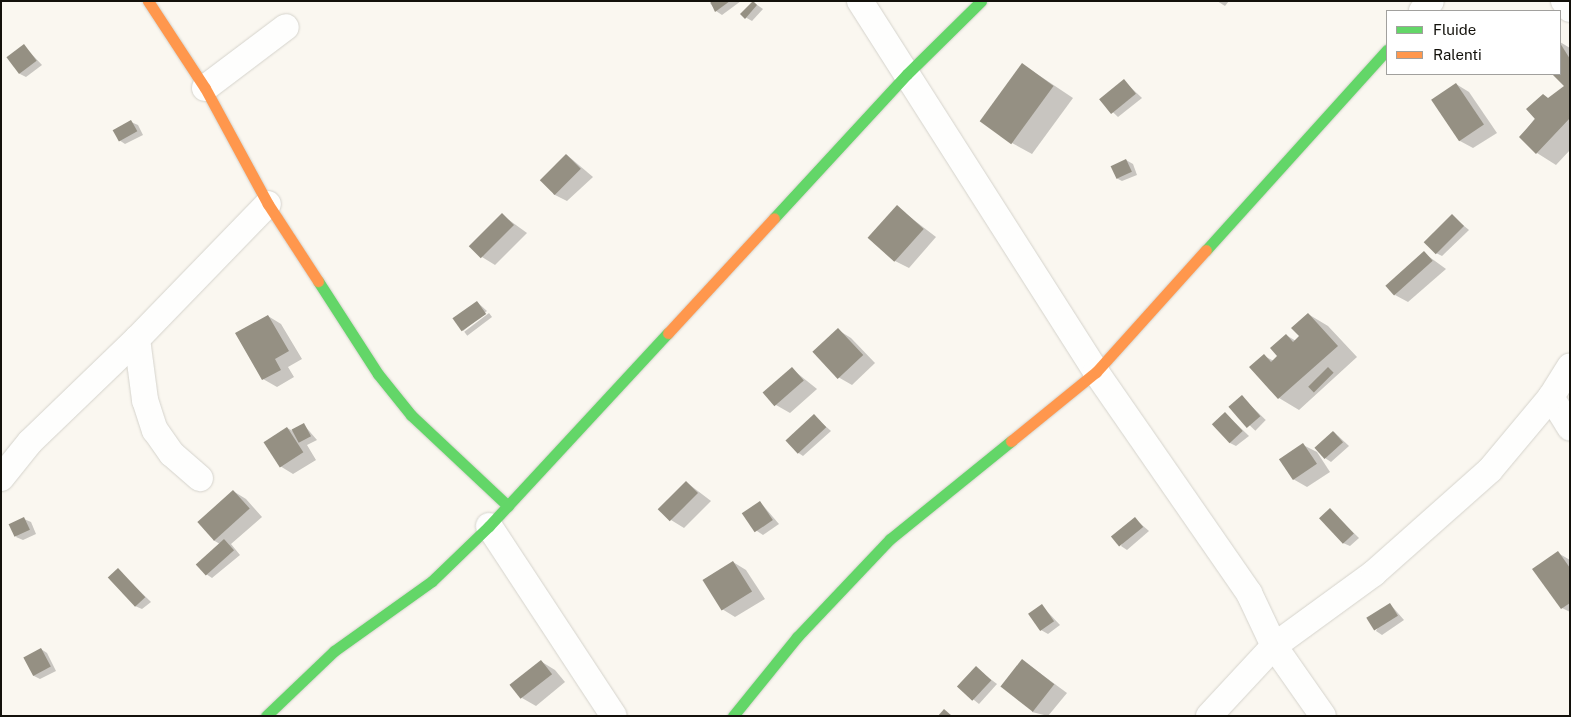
<!DOCTYPE html>
<style>
body{margin:0}
#map{position:relative;width:1571px;height:717px;overflow:hidden;background:#faf7f0;font-family:"Public Sans",sans-serif}
div>[style]{position:absolute}
[style*='--x']{left:calc(var(--x)*1px);top:calc(var(--y)*1px);width:calc(var(--w)*1px);rotate:calc(var(--a)*1deg)}
.shadow>*{inset:0;background:#0003;transform-origin:0 0}
.building>*{inset:0;background:#959083;transform-origin:0 0}
.roads{filter:drop-shadow(0 0 1px #d5d3cc) drop-shadow(0 0 1px #d5d3cc)}
.street>*{height:26px;margin:-13px;padding:0 13px;transform-origin:13px;border-radius:13px;background:#fefefd}
.fast>*{height:11px;margin:-5.5px;padding:0 5.5px;transform-origin:5.5px;border-radius:5.5px;background:#63d668}
.slow>*{height:11px;margin:-5.5px;padding:0 5.5px;transform-origin:5.5px;border-radius:5.5px;background:#ff974d}
span{translate:-50% -50%;white-space:nowrap;text-align:center;line-height:1.15;-webkit-text-stroke:5px #fff;paint-order:stroke}
.frame{position:absolute;inset:0;border:2px solid #13110b;pointer-events:none}
.legend{position:absolute;left:1386px;top:10px;width:175px;height:65px;box-sizing:border-box;background:#fff;border:1px solid #a1a09d;margin:0;padding:6px 9px;list-style:none;font-size:15px;color:#13110b}
.legend li{display:flex;align-items:center;gap:10px;height:25px}
.legend b{width:25px;border:1px solid #a1a09d}
</style>
<div id="map">
<div class="shadow">
<i style="clip-path:polygon(713px 1px,741px 1px,722px 15px,716px 11px,710px 3px)"></i>
<i style="clip-path:polygon(1217px 1px,1229px 1px,1225px 6px)"></i>
<i style="clip-path:polygon(753px 2px,763px 9px,752px 21px,745px 17px)"></i>
<i style="clip-path:polygon(1560px 42px,1570px 48px,1570px 150px,1556px 165px,1537px 153px,1521px 137px,1549px 99px,1566px 86px,1553px 74px,1560px 74px)"></i>
<i style="clip-path:polygon(24px 46px,42px 65px,26px 77px,20px 74px)"></i>
<i style="clip-path:polygon(1022px 64px,1073px 98px,1032px 154px,1012px 143px)"></i>
<i style="clip-path:polygon(1124px 81px,1142px 98px,1118px 117px,1100px 100px)"></i>
<i style="clip-path:polygon(1456px 84px,1469px 92px,1497px 133px,1473px 148px,1460px 141px)"></i>
<i style="clip-path:polygon(131px 122px,138px 125px,143px 135px,125px 144px,119px 140px)"></i>
<i style="clip-path:polygon(567px 155px,593px 177px,567px 201px,553px 194px)"></i>
<i style="clip-path:polygon(1126px 160px,1133px 164px,1137px 175px,1122px 181px,1116px 178px)"></i>
<i style="clip-path:polygon(897px 207px,936px 237px,909px 268px,895px 261px)"></i>
<i style="clip-path:polygon(502px 215px,527px 233px,495px 265px,482px 257px)"></i>
<i style="clip-path:polygon(1452px 216px,1469px 230px,1442px 256px,1436px 253px)"></i>
<i style="clip-path:polygon(1424px 253px,1446px 269px,1408px 302px,1395px 295px)"></i>
<i style="clip-path:polygon(477px 302px,487px 311px,463px 331px,454px 318px)"></i>
<i style="left:489px;top:313px;width:5px;height:31px;rotate:53deg"></i>
<i style="clip-path:polygon(1308px 314px,1328px 326px,1357px 357px,1299px 410px,1279px 398px,1251px 368px,1264px 356px,1274px 361px,1279px 356px,1286px 335px,1296px 341px,1301px 336px)"></i>
<i style="clip-path:polygon(268px 316px,281px 324px,302px 359px,288px 367px,294px 377px,277px 387px,263px 379px)"></i>
<i style="clip-path:polygon(838px 330px,851px 338px,875px 363px,852px 385px,838px 377px,814px 352px)"></i>
<i style="clip-path:polygon(792px 369px,817px 389px,790px 413px,776px 405px,765px 393px)"></i>
<i style="left:1242px;top:397px;width:33px;height:15px;rotate:44deg"></i>
<i style="clip-path:polygon(1225px 413px,1249px 436px,1236px 446px,1230px 443px)"></i>
<i style="clip-path:polygon(814px 416px,831px 431px,803px 456px,797px 452px)"></i>
<i style="clip-path:polygon(304px 425px,317px 440px,307px 445px,316px 460px,293px 474px,280px 466px,287px 428px,293px 431px)"></i>
<i style="clip-path:polygon(1334px 432px,1349px 446px,1331px 462px,1325px 458px)"></i>
<i style="clip-path:polygon(1303px 445px,1317px 452px,1330px 472px,1307px 487px,1293px 479px)"></i>
<i style="clip-path:polygon(686px 482px,711px 501px,684px 528px,671px 520px)"></i>
<i style="clip-path:polygon(233px 491px,246px 499px,262px 517px,231px 544px,240px 555px,212px 578px,206px 574px,220px 544px,213px 540px)"></i>
<i style="clip-path:polygon(760px 502px,779px 524px,763px 535px,757px 531px)"></i>
<i style="clip-path:polygon(1330px 510px,1359px 538px,1350px 546px,1343px 543px)"></i>
<i style="clip-path:polygon(24px 519px,31px 522px,36px 534px,23px 540px,16px 537px)"></i>
<i style="clip-path:polygon(1135px 519px,1149px 531px,1127px 550px,1121px 546px)"></i>
<i style="clip-path:polygon(1558px 553px,1570px 560px,1570px 612px,1562px 608px)"></i>
<i style="clip-path:polygon(733px 562px,746px 570px,765px 599px,735px 617px,722px 609px)"></i>
<i style="clip-path:polygon(118px 570px,151px 602px,142px 609px,135px 606px)"></i>
<i style="clip-path:polygon(1390px 604px,1404px 620px,1382px 635px,1376px 631px)"></i>
<i style="clip-path:polygon(1042px 606px,1060px 625px,1048px 634px,1041px 630px)"></i>
<i style="clip-path:polygon(41px 649px,47px 653px,56px 671px,40px 679px,34px 676px,25px 658px)"></i>
<i style="clip-path:polygon(1022px 660px,1067px 693px,1048px 716px,1032px 712px)"></i>
<i style="clip-path:polygon(542px 662px,555px 670px,565px 682px,536px 706px,522px 698px)"></i>
<i style="clip-path:polygon(976px 668px,997px 684px,979px 704px,958px 687px)"></i>
</div>
<div class="building">
<i style="clip-path:polygon(710px 1px,730px 1px,715px 12px)"></i>
<i style="clip-path:polygon(753px 1px,757px 5px,745px 19px,740px 14px)"></i>
<i style="clip-path:polygon(1560px 43px,1570px 59px,1570px 118px,1536px 154px,1519px 137px,1535px 119px,1526px 109px,1543px 94px,1548px 98px,1564px 86px,1552px 74px,1560px 74px)"></i>
<i style="left:24px;top:44px;width:21px;height:22px;rotate:53deg"></i>
<i style="left:1022px;top:63px;width:39px;height:72px;rotate:36deg"></i>
<i style="left:1124px;top:79px;width:19px;height:32px;rotate:51deg"></i>
<i style="left:1456px;top:83px;width:50px;height:30px;rotate:56deg"></i>
<i style="left:131px;top:120px;width:13px;height:21px;rotate:61deg"></i>
<i style="left:566px;top:154px;width:21px;height:37px;rotate:45deg"></i>
<i style="left:1126px;top:159px;width:14px;height:17px;rotate:65deg"></i>
<i style="left:897px;top:205px;width:36px;height:44px;rotate:42deg"></i>
<i style="left:502px;top:213px;width:17px;height:47px;rotate:45deg"></i>
<i style="left:1452px;top:214px;width:17px;height:40px;rotate:45deg"></i>
<i style="left:1424px;top:251px;width:13px;height:52px;rotate:48deg"></i>
<i style="left:477px;top:301px;width:16px;height:30px;rotate:55deg"></i>
<i style="clip-path:polygon(1308px 313px,1338px 346px,1278px 399px,1249px 367px,1264px 354px,1271px 362px,1277px 356px,1270px 348px,1286px 334px,1293px 342px,1299px 336px,1291px 328px)"></i>
<i style="clip-path:polygon(268px 315px,289px 351px,275px 359px,281px 370px,262px 380px,235px 333px)"></i>
<i style="left:838px;top:328px;width:37px;height:35px;rotate:47deg"></i>
<i style="left:792px;top:367px;width:18px;height:39px;rotate:49deg"></i>
<i style="left:1328px;top:367px;width:8px;height:28px;rotate:45deg"></i>
<i style="left:1242px;top:395px;width:28px;height:18px;rotate:49deg"></i>
<i style="left:1225px;top:412px;width:26px;height:18px;rotate:47deg"></i>
<i style="left:814px;top:414px;width:18px;height:39px;rotate:47deg"></i>
<i style="left:304px;top:423px;width:15px;height:14px;rotate:62deg"></i>
<i style="left:287px;top:427px;width:30px;height:28px;rotate:57deg"></i>
<i style="left:1333px;top:431px;width:15px;height:25px;rotate:48deg"></i>
<i style="left:1303px;top:443px;width:25px;height:29px;rotate:56deg"></i>
<i style="left:686px;top:481px;width:17px;height:40px;rotate:45deg"></i>
<i style="left:233px;top:490px;width:25px;height:48px;rotate:48deg"></i>
<i style="left:760px;top:501px;width:23px;height:22px;rotate:56deg"></i>
<i style="left:1330px;top:508px;width:35px;height:15px;rotate:47deg"></i>
<i style="left:24px;top:517px;width:14px;height:17px;rotate:65deg"></i>
<i style="left:1135px;top:517px;width:13px;height:31px;rotate:51deg"></i>
<i style="left:224px;top:539px;width:15px;height:38px;rotate:48deg"></i>
<i style="clip-path:polygon(1558px 551px,1570px 568px,1570px 603px,1561px 609px,1532px 569px)"></i>
<i style="left:733px;top:561px;width:36px;height:36px;rotate:58deg"></i>
<i style="left:118px;top:568px;width:40px;height:14px;rotate:47deg"></i>
<i style="left:1390px;top:603px;width:15px;height:28px;rotate:58deg"></i>
<i style="left:1042px;top:604px;width:21px;height:17px;rotate:55deg"></i>
<i style="left:41px;top:648px;width:21px;height:20px;rotate:62deg"></i>
<i style="left:1022px;top:659px;width:41px;height:35px;rotate:38deg"></i>
<i style="left:541px;top:660px;width:18px;height:40px;rotate:52deg"></i>
<i style="left:976px;top:666px;width:21px;height:28px;rotate:43deg"></i>
<i style="clip-path:polygon(944px 709px,952px 716px,938px 716px)"></i>
</div>
<div class="roads">
<div class="street">
<i style="--x:860;--y:1;--w:440;--a:57.5"></i>
<i style="--x:1096;--y:372;--w:269;--a:55.3"></i>
<i style="--x:1249;--y:593;--w:59;--a:64.7"></i>
<i style="--x:1274;--y:646;--w:85;--a:55"></i>
<i style="--x:1564;--y:1;--w:10;--a:53"></i>
<i style="--x:1422;--y:11;--w:13;--a:-48"></i>
<i style="--x:205;--y:88;--w:101;--a:-37"></i>
<i style="--x:137;--y:339;--w:62;--a:82.5"></i>
<i style="--x:145;--y:400;--w:32;--a:72"></i>
<i style="--x:155;--y:430;--w:29;--a:55"></i>
<i style="--x:172;--y:454;--w:37;--a:41"></i>
<i style="--x:1551;--y:397;--w:36;--a:58"></i>
<i style="--x:1;--y:478;--w:46;--a:-51.1"></i>
<i style="--x:30;--y:442;--w:149;--a:-43.9"></i>
<i style="--x:137;--y:339;--w:188;--a:-45.9"></i>
<i style="--x:489;--y:526;--w:227;--a:56.7"></i>
<i style="--x:1209;--y:716;--w:96;--a:-47.1"></i>
<i style="--x:1274;--y:646;--w:124;--a:-36.1"></i>
<i style="--x:1374;--y:573;--w:155;--a:-41.6"></i>
<i style="--x:1490;--y:470;--w:95;--a:-50.1"></i>
<i style="--x:1551;--y:397;--w:36;--a:-58"></i>
</div>
<div class="fast">
<i style="--x:774;--y:218;--w:196;--a:-47.3"></i>
<i style="--x:907;--y:74;--w:104;--a:-44.6"></i>
<i style="--x:1206;--y:250;--w:270;--a:-47.9"></i>
<i style="--x:318;--y:281;--w:111;--a:57.2"></i>
<i style="--x:378;--y:374;--w:53;--a:51.2"></i>
<i style="--x:411;--y:415;--w:133;--a:43.2"></i>
<i style="--x:266;--y:716;--w:94;--a:-43.7"></i>
<i style="--x:334;--y:651;--w:120;--a:-35.5"></i>
<i style="--x:432;--y:581;--w:79;--a:-44"></i>
<i style="--x:489;--y:526;--w:263;--a:-47.2"></i>
<i style="--x:733;--y:716;--w:102;--a:-51"></i>
<i style="--x:797;--y:637;--w:135;--a:-46.5"></i>
<i style="--x:890;--y:539;--w:156;--a:-39"></i>
</div>
<div class="slow">
<i style="--x:148;--y:1;--w:104;--a:56.8"></i>
<i style="--x:205;--y:88;--w:132;--a:61.5"></i>
<i style="--x:268;--y:204;--w:92;--a:57"></i>
<i style="--x:668;--y:333;--w:156;--a:-47.3"></i>
<i style="--x:1011;--y:441;--w:109;--a:-39.1"></i>
<i style="--x:1096;--y:372;--w:164;--a:-48"></i>
</div>
</div>
<div class="frame"></div>
<ul class="legend">
<li><b style="height:6px;background:#63d668"></b>Fluide</li>
<li><b style="height:6px;background:#ff974d"></b>Ralenti</li>
</ul>
</div>
